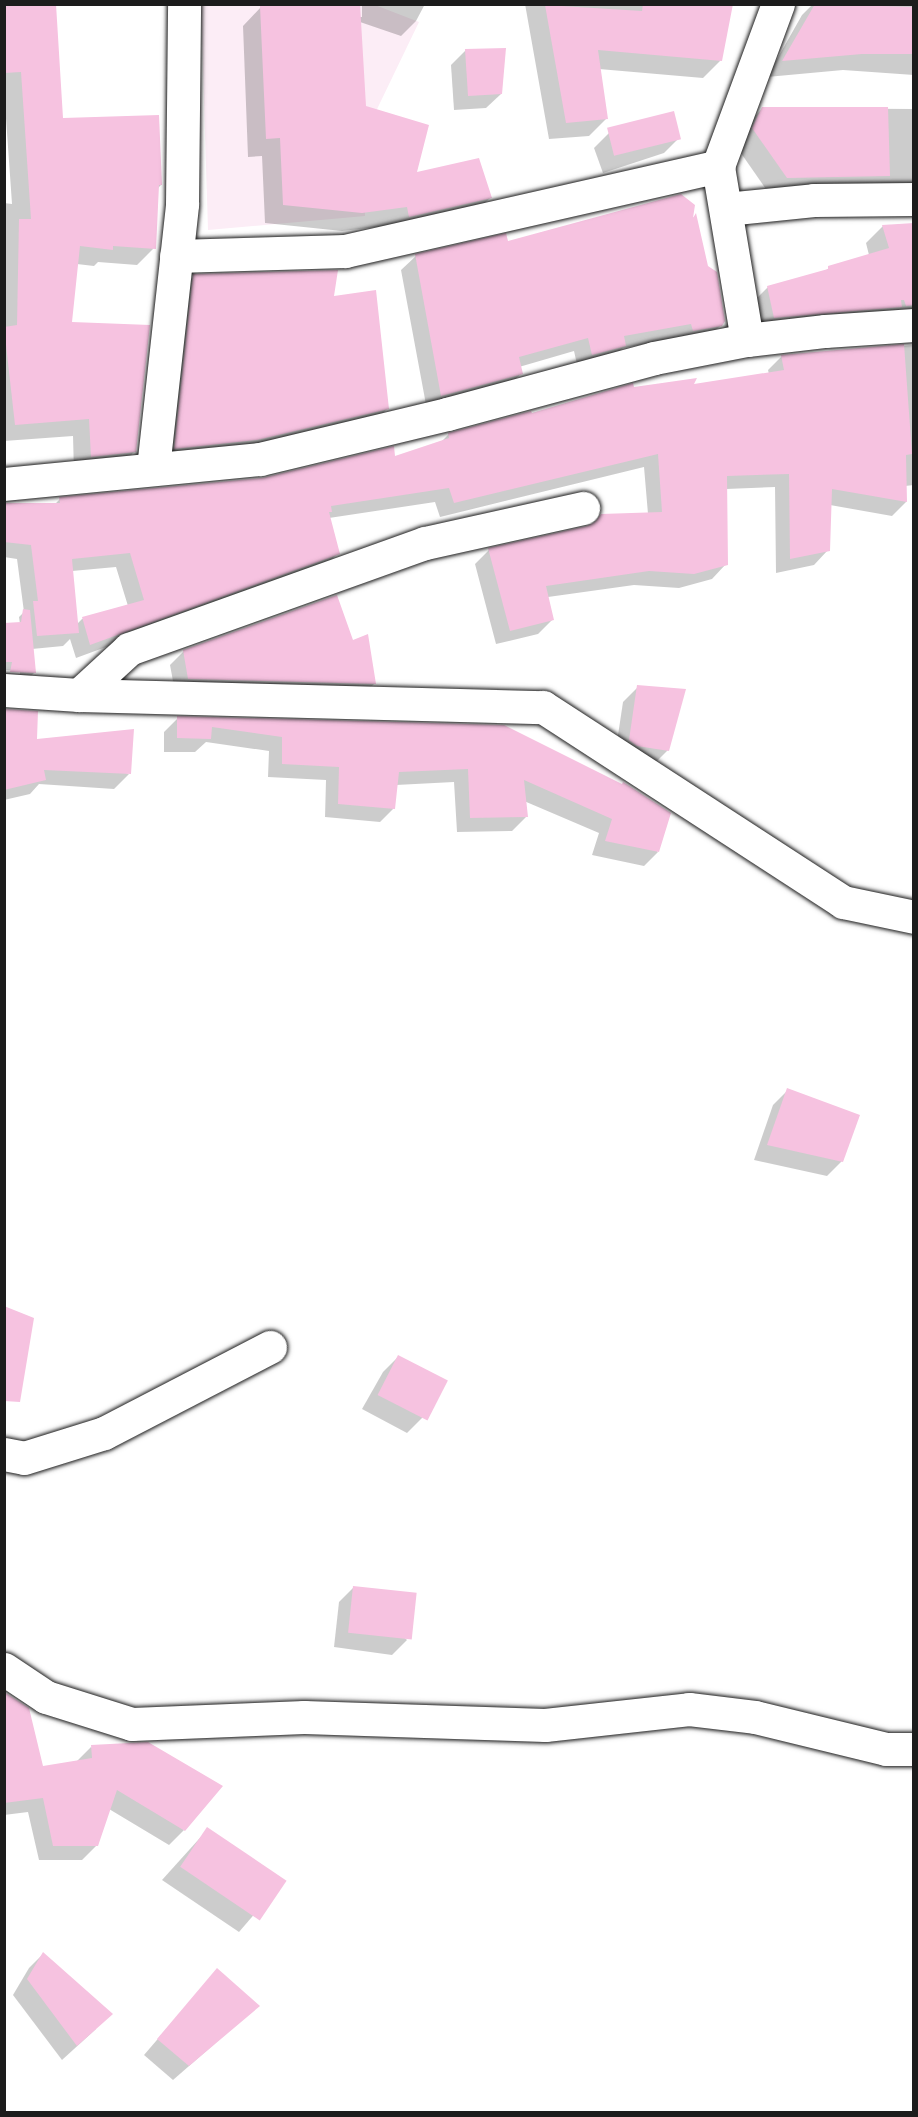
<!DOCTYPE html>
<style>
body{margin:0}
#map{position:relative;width:918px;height:2117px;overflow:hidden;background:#fff;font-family:Mali,sans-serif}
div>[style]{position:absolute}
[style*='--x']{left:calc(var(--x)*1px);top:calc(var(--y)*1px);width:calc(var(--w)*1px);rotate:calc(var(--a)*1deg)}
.built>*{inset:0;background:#fcedf6}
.shadow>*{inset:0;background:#0003}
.building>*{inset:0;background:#f6c2e0;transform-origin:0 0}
.roads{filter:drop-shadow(0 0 2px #1c1c1c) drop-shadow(0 0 2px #1c1c1c)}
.minor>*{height:33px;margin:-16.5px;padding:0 16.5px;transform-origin:16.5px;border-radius:16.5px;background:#fff}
.tertiary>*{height:33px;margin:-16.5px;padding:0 16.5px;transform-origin:16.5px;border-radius:16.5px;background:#fff}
span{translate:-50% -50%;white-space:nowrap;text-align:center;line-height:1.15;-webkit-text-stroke:5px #fff;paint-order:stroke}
.frame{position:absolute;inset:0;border:6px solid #1c1c1c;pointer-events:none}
</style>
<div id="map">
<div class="built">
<i style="clip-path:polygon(201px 5px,375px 5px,419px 22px,366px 132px,365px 216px,208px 230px)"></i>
</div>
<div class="shadow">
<i style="clip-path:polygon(4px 4px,62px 119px,161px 185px,158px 188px,154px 248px,137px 265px,98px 262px,94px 266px,77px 264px,70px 324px,134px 452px,117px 469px,74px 473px,73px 436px,4px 441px,4px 203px,12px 204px,4px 90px)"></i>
<i style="clip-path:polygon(312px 4px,359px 4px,360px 17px,362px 17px,362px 4px,425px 4px,416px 21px,401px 36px,360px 22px,365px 108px,415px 174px,490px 198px,472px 216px,342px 231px,265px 223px,262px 156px,248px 157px,243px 26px,261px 7px)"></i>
<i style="clip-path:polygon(525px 4px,731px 4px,721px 60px,703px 78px,599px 69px,606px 119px,589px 136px,549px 139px)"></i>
<i style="clip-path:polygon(813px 4px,914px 4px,914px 75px,843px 70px,767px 77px,802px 15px)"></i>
<i style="clip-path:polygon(466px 50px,501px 94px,486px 108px,454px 110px,451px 65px)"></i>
<i style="clip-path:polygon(763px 108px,914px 109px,914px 187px,770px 195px,736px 146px,745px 126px)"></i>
<i style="clip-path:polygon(609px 133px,679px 138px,664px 153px,603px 173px,594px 148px)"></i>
<i style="clip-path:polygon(695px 216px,721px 325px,706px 340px,677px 338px,623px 348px,610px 360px,578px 369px,574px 351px,519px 367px,521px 374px,506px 388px,427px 410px,401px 270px,416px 256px,691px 220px)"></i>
<i style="clip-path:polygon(914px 225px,914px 326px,757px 335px,751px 304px,768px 287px,825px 271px,829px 268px,869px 255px,866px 243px,883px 226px)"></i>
<i style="clip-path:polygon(194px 276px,332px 298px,388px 408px,373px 423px,160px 462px,179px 290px)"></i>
<i style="clip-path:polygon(evenodd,914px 345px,914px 485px,905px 486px,906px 502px,892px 516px,830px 505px,828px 550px,814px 565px,776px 573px,775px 487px,726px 489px,726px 564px,712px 579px,679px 588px,634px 585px,548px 597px,553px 619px,538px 634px,496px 644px,475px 564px,489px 550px,591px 526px,601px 516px,648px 514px,644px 467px,440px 517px,435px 502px,329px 518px,338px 553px,324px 567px,76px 658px,70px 639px,63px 646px,32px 649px,34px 673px,20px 687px,4px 687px,4px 673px,20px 674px,20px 671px,4px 670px,4px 625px,20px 624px,19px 617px,24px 612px,17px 559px,4px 557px,4px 505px,54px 505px,60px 499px,262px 479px,393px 458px,441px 442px,449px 434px,632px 388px,691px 386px,769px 374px,768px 370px,782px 356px,914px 345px,116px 567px,128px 606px,82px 619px,77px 624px,72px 571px,116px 567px)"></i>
<i style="clip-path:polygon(352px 642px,375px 683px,361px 697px,175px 692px,170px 665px,184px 651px)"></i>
<i style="clip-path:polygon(638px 687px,668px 750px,653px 765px,615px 755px,623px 702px)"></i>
<i style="clip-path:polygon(4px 710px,35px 741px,129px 774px,114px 789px,39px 784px,30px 794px,4px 800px)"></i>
<i style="clip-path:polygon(178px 718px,503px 726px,658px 852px,644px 866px,592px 855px,599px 833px,524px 801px,526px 817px,512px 831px,457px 832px,454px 782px,396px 785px,394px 808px,380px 822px,325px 817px,326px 780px,268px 777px,269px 751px,206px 742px,195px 752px,164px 752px,164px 732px)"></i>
<i style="clip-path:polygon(788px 1090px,842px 1161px,827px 1176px,754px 1160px,773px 1105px)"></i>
<i style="clip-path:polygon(398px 1357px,445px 1380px,422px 1418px,407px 1433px,362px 1409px,383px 1372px)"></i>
<i style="clip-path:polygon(353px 1588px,407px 1640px,392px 1655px,334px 1647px,339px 1602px)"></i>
<i style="clip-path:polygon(4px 1697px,42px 1768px,76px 1762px,91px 1747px,184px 1830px,169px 1845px,109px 1809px,97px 1845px,82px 1860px,39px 1860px,28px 1812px,4px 1815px)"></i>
<i style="clip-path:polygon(208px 1829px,283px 1881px,239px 1932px,162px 1880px)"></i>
<i style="clip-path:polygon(43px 1954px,96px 2029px,62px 2060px,13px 1995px,29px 1968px)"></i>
<i style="clip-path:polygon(217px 1970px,258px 2006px,173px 2080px,144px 2055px)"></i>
</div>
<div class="building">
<i style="clip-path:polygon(4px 4px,56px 4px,63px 118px,159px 115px,162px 185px,159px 185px,156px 249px,113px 246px,113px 250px,80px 246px,72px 322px,150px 325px,136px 452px,91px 457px,89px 419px,15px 425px,4px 327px,17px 325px,19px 219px,31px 219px,21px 72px,4px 73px)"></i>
<i style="clip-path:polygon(360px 4px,366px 106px,429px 125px,417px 172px,479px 158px,492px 198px,409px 217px,407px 207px,362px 213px,283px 205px,280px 138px,266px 139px,260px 6px)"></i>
<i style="clip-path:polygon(643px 4px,733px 4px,722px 61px,598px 50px,608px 119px,566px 123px,545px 5px,642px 11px)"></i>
<i style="clip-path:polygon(815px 4px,914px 7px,914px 54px,862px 54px,782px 61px)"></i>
<i style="clip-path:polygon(506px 48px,502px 94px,468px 96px,465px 49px)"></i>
<i style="clip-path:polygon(762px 107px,888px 107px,890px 176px,787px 178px,752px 128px)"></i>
<i style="left:674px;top:111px;width:29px;height:69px;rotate:76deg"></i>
<i style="clip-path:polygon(681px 194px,695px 205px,693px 218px,696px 213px,708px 266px,717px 272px,725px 321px,722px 326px,693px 331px,691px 324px,624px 336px,626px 346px,592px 355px,588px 338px,519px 357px,523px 374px,441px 396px,415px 254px,506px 233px,508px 241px)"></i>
<i style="clip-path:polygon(914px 223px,914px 305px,906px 306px,904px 300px,901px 300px,902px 307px,774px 318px,767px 286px,828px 269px,828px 266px,889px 248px,882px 225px)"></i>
<i style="clip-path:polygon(338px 270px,334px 296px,376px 290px,389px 409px,257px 440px,174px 449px,193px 274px)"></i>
<i style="clip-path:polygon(904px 344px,912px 454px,906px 455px,907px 502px,832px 489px,830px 551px,790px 559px,789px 474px,727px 476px,728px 565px,694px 574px,649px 571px,546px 586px,554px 620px,510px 631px,488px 548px,587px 526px,595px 522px,601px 514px,662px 512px,658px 454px,454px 503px,449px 488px,331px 506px,332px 512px,329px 512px,340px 554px,90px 645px,82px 617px,144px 600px,130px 553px,72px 559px,79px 633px,37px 636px,33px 601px,38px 601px,31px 545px,4px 542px,4px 503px,60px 503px,59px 497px,262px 478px,394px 446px,395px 456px,449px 438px,448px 433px,531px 411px,532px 413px,633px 383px,634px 387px,697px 378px,694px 384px,784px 370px,781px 355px)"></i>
<i style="clip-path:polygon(337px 595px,353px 640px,368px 634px,376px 684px,188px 679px,183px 650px)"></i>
<i style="clip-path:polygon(23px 609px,30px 610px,36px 673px,10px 672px,12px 662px,4px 662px,4px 623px,21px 622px)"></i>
<i style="clip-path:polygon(637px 685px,686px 689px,669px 751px,637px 746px,629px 740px)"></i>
<i style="clip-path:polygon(4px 709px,38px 711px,37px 739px,134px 729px,131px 774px,44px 770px,46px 780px,4px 790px)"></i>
<i style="clip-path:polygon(177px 716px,504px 725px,622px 784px,623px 782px,671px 813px,659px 852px,605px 841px,612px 819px,524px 780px,528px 817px,470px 818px,468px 769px,399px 772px,395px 809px,338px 804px,339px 767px,282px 764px,282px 737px,212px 727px,211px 739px,177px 738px)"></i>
<i style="clip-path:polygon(787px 1088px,860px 1115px,843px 1162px,767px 1145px)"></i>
<i style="clip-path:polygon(4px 1306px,34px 1318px,20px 1402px,4px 1401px)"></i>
<i style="left:398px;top:1355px;width:56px;height:45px;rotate:27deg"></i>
<i style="left:353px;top:1586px;width:64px;height:47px;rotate:6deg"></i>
<i style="clip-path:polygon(4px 1692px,29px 1708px,43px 1766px,92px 1758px,91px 1745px,148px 1742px,223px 1786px,185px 1831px,117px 1790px,98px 1846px,53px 1846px,43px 1798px,4px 1803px)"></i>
<i style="left:207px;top:1827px;width:96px;height:48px;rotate:34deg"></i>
<i style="clip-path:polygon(43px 1952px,113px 2014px,77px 2046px,27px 1979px)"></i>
<i style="clip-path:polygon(217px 1968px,260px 2006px,189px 2066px,157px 2039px)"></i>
</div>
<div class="roads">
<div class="minor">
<i style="--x:726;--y:209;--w:88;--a:-5.8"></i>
<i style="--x:814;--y:200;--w:100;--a:-0.6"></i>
<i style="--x:176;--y:256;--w:169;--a:-1.7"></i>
<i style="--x:345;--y:251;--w:383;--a:-12.8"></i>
<i style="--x:747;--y:340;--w:176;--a:-99.5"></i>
<i style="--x:718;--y:166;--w:173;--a:-69.7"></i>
<i style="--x:153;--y:468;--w:266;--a:-83.7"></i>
<i style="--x:182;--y:204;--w:200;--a:-89.4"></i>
<i style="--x:4;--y:690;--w:75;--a:3.8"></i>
<i style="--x:79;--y:695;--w:464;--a:1.5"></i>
<i style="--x:543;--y:707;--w:358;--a:33"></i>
<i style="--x:843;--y:902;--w:73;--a:11.9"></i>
<i style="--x:79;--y:695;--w:68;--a:-42.6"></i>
<i style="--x:129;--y:649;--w:314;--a:-19.7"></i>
<i style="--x:425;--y:543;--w:162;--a:-12.5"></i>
<i style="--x:4;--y:1454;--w:20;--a:11"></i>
<i style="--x:24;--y:1458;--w:84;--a:-17.4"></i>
<i style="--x:104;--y:1433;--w:187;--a:-27.4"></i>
<i style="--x:4;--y:1669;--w:50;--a:33.7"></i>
<i style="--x:46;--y:1697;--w:90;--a:17.4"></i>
<i style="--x:132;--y:1724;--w:172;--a:-2.3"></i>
<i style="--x:304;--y:1717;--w:241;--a:1.9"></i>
<i style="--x:545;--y:1725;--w:145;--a:-6.3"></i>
<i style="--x:689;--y:1709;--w:66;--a:6.9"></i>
<i style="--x:755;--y:1717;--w:135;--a:13.7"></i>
<i style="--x:886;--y:1749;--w:28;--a:0"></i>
</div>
<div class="tertiary">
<i style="--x:4;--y:484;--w:257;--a:-5.6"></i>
<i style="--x:260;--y:459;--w:192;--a:-13.5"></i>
<i style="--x:447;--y:414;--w:214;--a:-15.1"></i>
<i style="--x:654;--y:358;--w:95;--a:-11"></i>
<i style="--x:747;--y:340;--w:79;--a:-6.6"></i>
<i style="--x:825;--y:331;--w:89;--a:-3.9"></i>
</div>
</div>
<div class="frame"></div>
</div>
